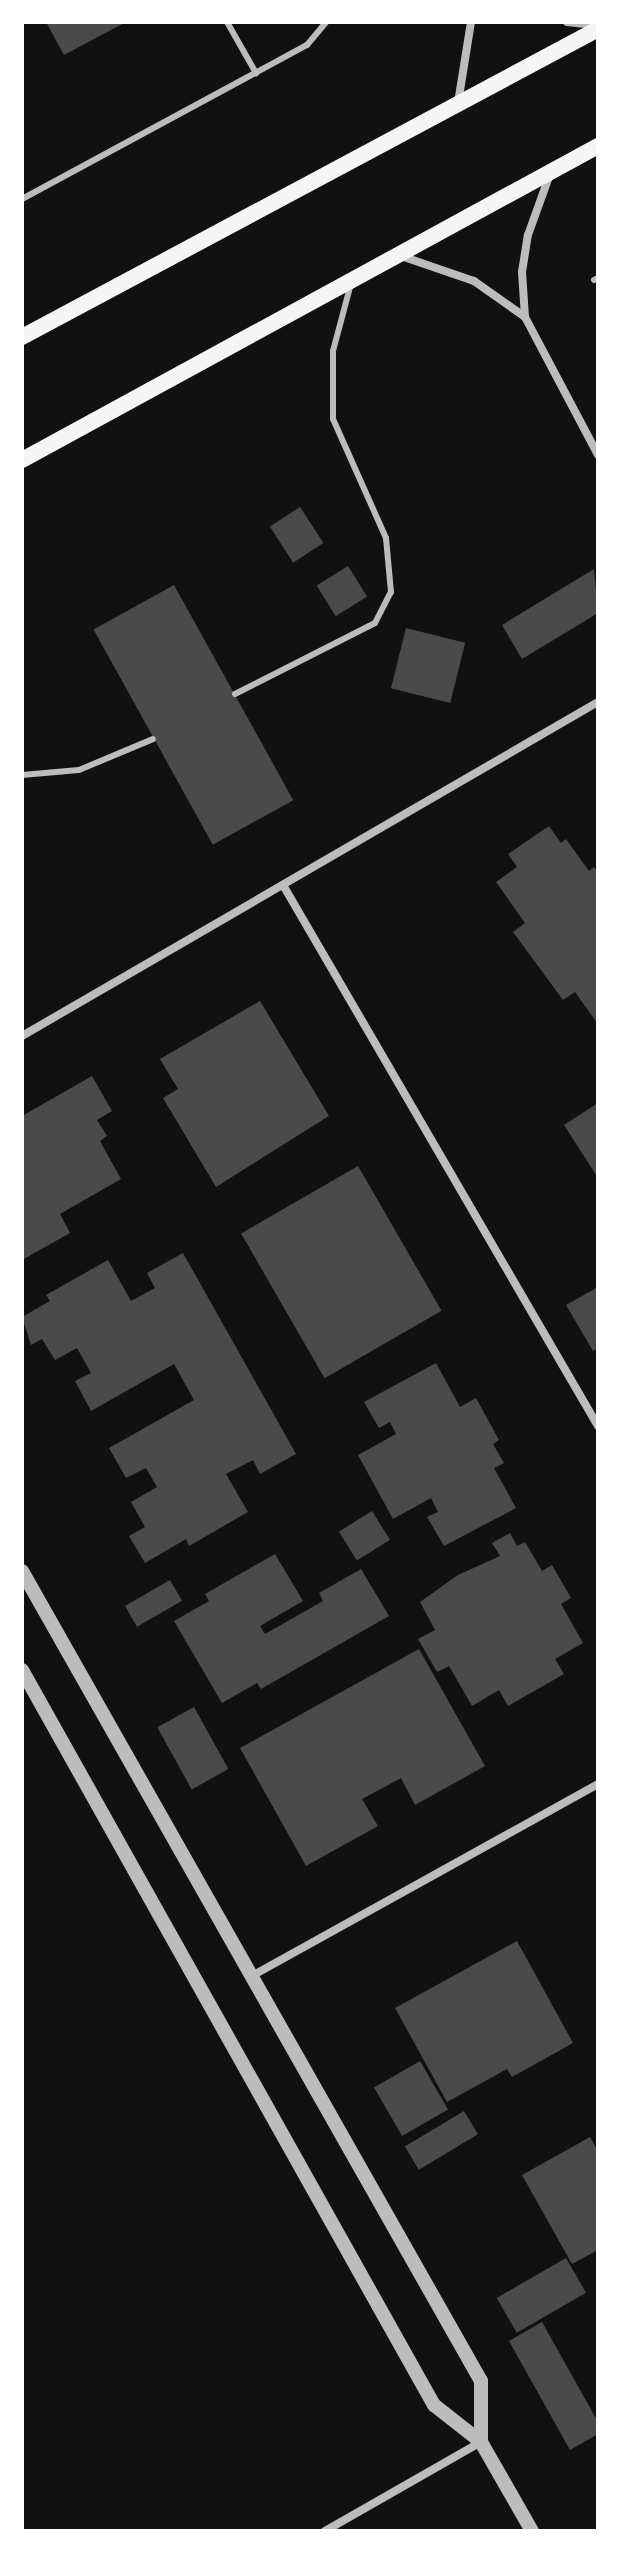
<!DOCTYPE html>
<style>
body{margin:0}
#map{position:relative;width:620px;height:2553px;overflow:hidden;background:#111;font-family:Figtree,sans-serif}
div>[style]{position:absolute}
[style*='--x']{left:calc(var(--x)*1px);top:calc(var(--y)*1px);width:calc(var(--w)*1px);rotate:calc(var(--a)*1deg)}
.building>*{inset:0;background:#4a4a4a;transform-origin:0 0}
.service>*{height:6px;margin:-3px;padding:0 3px;transform-origin:3px;border-radius:3px;background:#bcbcbc}
.minor>*{height:8px;margin:-4px;padding:0 4px;transform-origin:4px;border-radius:4px;background:#bcbcbc}
.tertiary>*{height:14px;margin:-7px;padding:0 7px;transform-origin:7px;border-radius:7px;background:#bcbcbc}
.secondary>*{height:16px;margin:-8px;padding:0 8px;transform-origin:8px;border-radius:8px;background:#f5f5f5}
span{translate:-50% -50%;white-space:nowrap;text-align:center;line-height:1.15;-webkit-text-stroke:6px #fff;paint-order:stroke}
.frame{position:absolute;inset:0;border:24px solid #fff;pointer-events:none}
</style>
<div id="map">
<div class="building">
<i style="clip-path:polygon(46px 22px,126px 22px,64px 55px)"></i>
<i style="left:300px;top:507px;width:43px;height:36px;rotate:57deg"></i>
<i style="left:348px;top:566px;width:36px;height:37px;rotate:58deg"></i>
<i style="clip-path:polygon(594px 569px,598px 613px,522px 659px,502px 625px)"></i>
<i style="left:174px;top:585px;width:246px;height:92px;rotate:61deg"></i>
<i style="left:406px;top:628px;width:61px;height:62px;rotate:14deg"></i>
<i style="clip-path:polygon(549px 826px,561px 843px,566px 839px,589px 871px,594px 867px,598px 873px,598px 1024px,575px 992px,563px 1000px,513px 932px,525px 923px,496px 882px,517px 867px,508px 854px)"></i>
<i style="clip-path:polygon(260px 1001px,329px 1116px,216px 1187px,163px 1098px,178px 1089px,160px 1059px)"></i>
<i style="clip-path:polygon(92px 1076px,112px 1111px,97px 1120px,107px 1136px,100px 1141px,121px 1179px,60px 1214px,70px 1233px,22px 1260px,22px 1116px)"></i>
<i style="clip-path:polygon(598px 1103px,598px 1178px,564px 1125px)"></i>
<i style="left:358px;top:1166px;width:167px;height:135px;rotate:60deg"></i>
<i style="clip-path:polygon(183px 1253px,296px 1454px,260px 1474px,253px 1460px,226px 1474px,248px 1512px,189px 1546px,186px 1539px,145px 1563px,129px 1536px,145px 1527px,131px 1502px,157px 1487px,146px 1468px,126px 1478px,109px 1448px,194px 1400px,174px 1364px,91px 1411px,75px 1381px,91px 1373px,77px 1348px,55px 1360px,42px 1339px,31px 1345px,22px 1317px,50px 1301px,46px 1295px,108px 1260px,131px 1301px,155px 1288px,147px 1273px)"></i>
<i style="clip-path:polygon(598px 1287px,598px 1348px,593px 1351px,566px 1305px)"></i>
<i style="clip-path:polygon(436px 1363px,460px 1407px,476px 1398px,499px 1440px,493px 1444px,504px 1463px,494px 1468px,516px 1508px,444px 1546px,427px 1517px,438px 1512px,431px 1498px,393px 1519px,358px 1455px,396px 1434px,390px 1422px,379px 1428px,364px 1402px)"></i>
<i style="left:372px;top:1511px;width:34px;height:39px;rotate:58deg"></i>
<i style="clip-path:polygon(510px 1533px,517px 1546px,525px 1542px,542px 1571px,552px 1565px,571px 1598px,561px 1604px,583px 1643px,555px 1659px,564px 1674px,508px 1706px,499px 1690px,472px 1706px,449px 1666px,437px 1672px,418px 1639px,435px 1630px,420px 1602px,458px 1575px,500px 1556px,492px 1543px)"></i>
<i style="clip-path:polygon(275px 1554px,303px 1601px,260px 1626px,265px 1634px,323px 1601px,319px 1593px,361px 1569px,389px 1616px,261px 1689px,257px 1683px,222px 1703px,174px 1621px,209px 1601px,205px 1594px)"></i>
<i style="left:170px;top:1580px;width:24px;height:52px;rotate:60deg"></i>
<i style="clip-path:polygon(419px 1649px,485px 1766px,415px 1805px,401px 1778px,362px 1799px,378px 1826px,306px 1866px,240px 1748px)"></i>
<i style="left:194px;top:1707px;width:71px;height:42px;rotate:61deg"></i>
<i style="clip-path:polygon(517px 1941px,573px 2043px,512px 2077px,507px 2069px,447px 2102px,395px 2008px)"></i>
<i style="left:420px;top:2061px;width:56px;height:53px;rotate:60deg"></i>
<i style="left:464px;top:2111px;width:27px;height:69px;rotate:59deg"></i>
<i style="clip-path:polygon(590px 2137px,598px 2151px,598px 2250px,572px 2264px,522px 2175px)"></i>
<i style="left:566px;top:2258px;width:40px;height:80px;rotate:60deg"></i>
<i style="clip-path:polygon(542px 2322px,598px 2422px,598px 2434px,570px 2450px,509px 2341px)"></i>
</div>
<div class="service">
<i style="--x:227;--y:22;--w:59;--a:60.4"></i>
<i style="--x:22;--y:199;--w:324;--a:-28.4"></i>
<i style="--x:307;--y:45;--w:30;--a:-50"></i>
<i style="--x:594;--y:280;--w:4;--a:-27"></i>
<i style="--x:235;--y:694;--w:157;--a:-26.9"></i>
<i style="--x:375;--y:623;--w:35;--a:-63"></i>
<i style="--x:391;--y:592;--w:54;--a:-95.3"></i>
<i style="--x:386;--y:538;--w:130;--a:-114"></i>
<i style="--x:333;--y:419;--w:68;--a:-90"></i>
<i style="--x:333;--y:351;--w:66;--a:-75.1"></i>
<i style="--x:22;--y:775;--w:57;--a:-5"></i>
<i style="--x:79;--y:770;--w:80;--a:-22.7"></i>
</div>
<div class="minor">
<i style="--x:567;--y:22;--w:31;--a:6"></i>
<i style="--x:458;--y:103;--w:82;--a:-80.9"></i>
<i style="--x:401;--y:256;--w:77;--a:18.9"></i>
<i style="--x:474;--y:281;--w:62;--a:35.2"></i>
<i style="--x:525;--y:317;--w:156;--a:62.1"></i>
<i style="--x:525;--y:317;--w:45;--a:-93.8"></i>
<i style="--x:522;--y:272;--w:37;--a:-81"></i>
<i style="--x:528;--y:235;--w:65;--a:-70.2"></i>
<i style="--x:283;--y:885;--w:626;--a:59.79"></i>
<i style="--x:22;--y:1036;--w:666;--a:-30.11"></i>
<i style="--x:250;--y:1977;--w:398;--a:-29"></i>
<i style="--x:325;--y:2531;--w:180;--a:-29.7"></i>
</div>
<div class="tertiary">
<i style="--x:22;--y:1571;--w:931;--a:60.46"></i>
<i style="--x:481;--y:2381;--w:61;--a:90"></i>
<i style="--x:22;--y:1670;--w:843;--a:60.73"></i>
<i style="--x:434;--y:2405;--w:60;--a:38.2"></i>
<i style="--x:481;--y:2442;--w:103;--a:60.2"></i>
</div>
<div class="secondary">
<i style="--x:22;--y:337;--w:653;--a:-28.13"></i>
<i style="--x:22;--y:460;--w:656;--a:-28.6"></i>
</div>
<div class="frame"></div>
</div>
